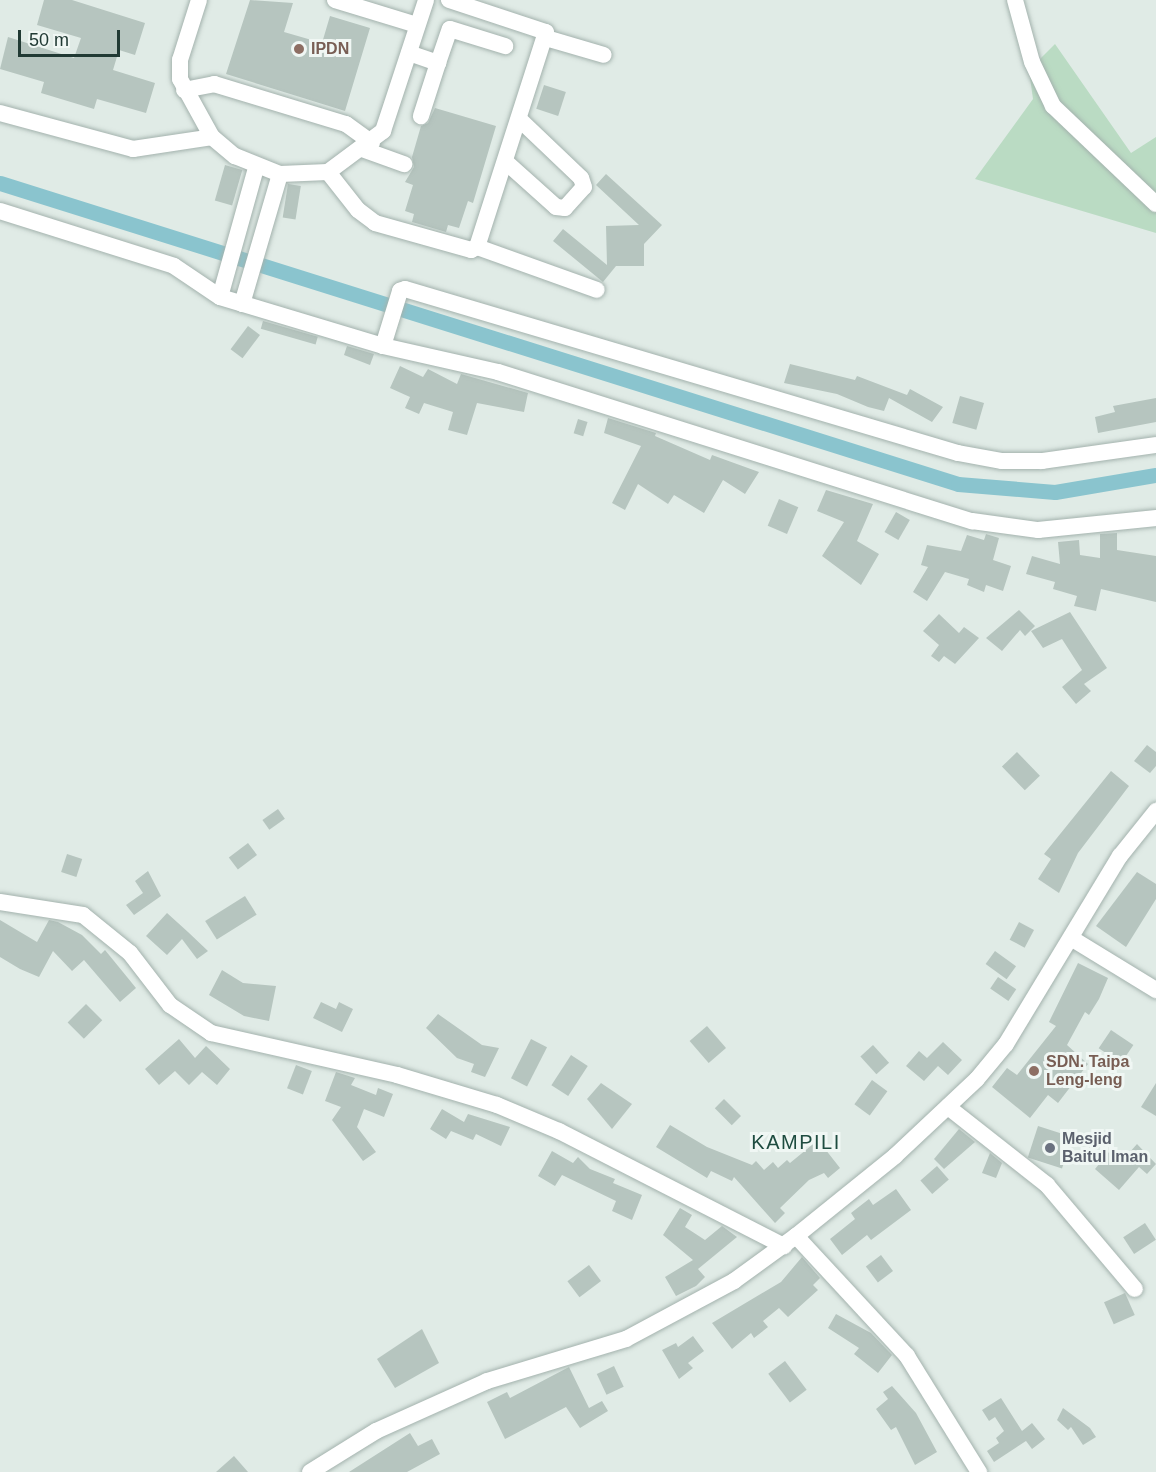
<!DOCTYPE html>
<style>
body{margin:0}
#map{position:relative;width:1156px;height:1472px;overflow:hidden;background:#e0ebe6;font-family:Arial,sans-serif}
div>[style]{position:absolute}
[style*='--x']{left:calc(var(--x)*1px);top:calc(var(--y)*1px);width:calc(var(--w)*1px);rotate:calc(var(--a)*1deg)}
.green>*{inset:0;background:#badbc3}
.canal>*{height:15px;margin:-7.5px;padding:0 7.5px;transform-origin:7.5px;border-radius:7.5px;background:#8ac4ce}
.building>*{inset:0;background:#b6c5bf;transform-origin:0 0}
.roads{filter:drop-shadow(0 0 2px #a3b2ad) drop-shadow(0 0 2px #a3b2ad)}
.minor>*{height:16px;margin:-8px;padding:0 8px;transform-origin:8px;border-radius:8px;background:#fff}
.dots>*{width:16px;height:16px;translate:-50% -50%;box-sizing:border-box;border:3px solid #f0f7f4;border-radius:50%}
span{translate:-50% -50%;white-space:nowrap;text-align:center;line-height:1.15;-webkit-text-stroke:6px #f0f7f4;paint-order:stroke}
.education-label{font-size:16px;color:#785e54;font-weight:700}
.left{translate:0 -50%;text-align:left}
.worship-label{font-size:16px;color:#5b616d;font-weight:700}
.quarter-label{font-size:20px;color:#1e4c40;letter-spacing:1.5px}
.scale{position:absolute;left:18px;top:30px;width:102px;height:27px;box-sizing:border-box;border:3px solid #213a34;border-top:0;padding-left:8px;font-size:18px;line-height:21px;white-space:nowrap;color:#213a34;-webkit-text-stroke:4px #f0f7f4;paint-order:stroke}
</style>
<div id="map">
<div class="green">
<i style="clip-path:polygon(1055px 44px,1131px 153px,1156px 137px,1156px 233px,975px 179px,1033px 99px,1029px 70px)"></i>
</div>
<div class="canal">
<i style="--x:0;--y:183;--w:1004;--a:17.44"></i>
<i style="--x:958;--y:484;--w:97;--a:4.7"></i>
<i style="--x:1055;--y:492;--w:102;--a:-9.6"></i>
</div>
<div class="building">
<i style="clip-path:polygon(44px 0,72px 0,145px 23px,135px 55px,119px 50px,113px 70px,155px 83px,146px 113px,97px 99px,94px 109px,41px 93px,44px 82px,0 69px,8px 37px,74px 58px,81px 38px,37px 25px)"></i>
<i style="clip-path:polygon(250px 0,293px 3px,284px 32px,322px 43px,330px 16px,370px 28px,345px 111px,226px 74px)"></i>
<i style="left:544px;top:85px;width:23px;height:25px;rotate:18deg"></i>
<i style="clip-path:polygon(435px 108px,496px 126px,473px 203px,468px 201px,459px 228px,448px 225px,446px 232px,412px 222px,414px 214px,405px 211px,413px 185px,405px 182px,414px 167px,412px 157px,421px 126px,428px 123px)"></i>
<i style="left:225px;top:165px;width:18px;height:37px;rotate:16deg"></i>
<i style="clip-path:polygon(606px 174px,662px 225px,644px 244px,644px 266px,616px 266px,603px 282px,553px 241px,563px 229px,607px 265px,606px 226px,639px 225px,596px 185px)"></i>
<i style="left:288px;top:184px;width:13px;height:34px;rotate:9deg"></i>
<i style="left:263px;top:321px;width:57px;height:8px;rotate:16deg"></i>
<i style="left:248px;top:326px;width:15px;height:29px;rotate:37deg"></i>
<i style="clip-path:polygon(347px 346px,374px 354px,370px 365px,344px 355px)"></i>
<i style="clip-path:polygon(790px 364px,855px 380px,857px 376px,907px 395px,910px 389px,943px 407px,932px 422px,889px 398px,884px 411px,868px 407px,837px 394px,784px 383px)"></i>
<i style="clip-path:polygon(400px 366px,423px 377px,428px 369px,457px 384px,461px 374px,528px 393px,524px 412px,477px 403px,467px 435px,448px 430px,453px 412px,424px 403px,419px 414px,405px 408px,410px 397px,390px 388px)"></i>
<i style="left:960px;top:396px;width:25px;height:28px;rotate:16deg"></i>
<i style="clip-path:polygon(1156px 398px,1156px 422px,1098px 433px,1095px 417px,1115px 412px,1113px 406px)"></i>
<i style="clip-path:polygon(608px 418px,656px 433px,655px 436px,710px 460px,712px 455px,759px 472px,745px 494px,723px 480px,704px 513px,674px 495px,668px 504px,638px 484px,625px 510px,612px 503px,641px 446px,604px 433px)"></i>
<i style="left:578px;top:419px;width:10px;height:15px;rotate:17deg"></i>
<i style="clip-path:polygon(826px 490px,873px 504px,857px 541px,879px 554px,861px 585px,822px 556px,844px 522px,817px 511px)"></i>
<i style="left:779px;top:499px;width:21px;height:29px;rotate:23deg"></i>
<i style="left:896px;top:512px;width:16px;height:23px;rotate:30deg"></i>
<i style="clip-path:polygon(1117px 533px,1117px 550px,1156px 556px,1156px 602px,1101px 589px,1096px 611px,1074px 606px,1077px 596px,1053px 589px,1055px 582px,1026px 574px,1032px 556px,1060px 564px,1058px 542px,1079px 540px,1080px 555px,1100px 558px,1100px 534px)"></i>
<i style="clip-path:polygon(986px 534px,999px 538px,993px 560px,1011px 566px,1003px 591px,986px 585px,984px 592px,967px 585px,969px 579px,945px 572px,927px 601px,913px 592px,928px 567px,921px 565px,927px 545px,961px 551px,967px 535px,984px 540px)"></i>
<i style="clip-path:polygon(1019px 610px,1035px 626px,1025px 636px,1020px 630px,1002px 651px,986px 638px)"></i>
<i style="clip-path:polygon(1070px 612px,1107px 668px,1084px 684px,1091px 691px,1076px 704px,1062px 687px,1082px 670px,1062px 639px,1043px 648px,1031px 631px)"></i>
<i style="clip-path:polygon(939px 614px,959px 633px,964px 627px,979px 638px,955px 664px,944px 656px,939px 662px,931px 656px,939px 645px,923px 631px)"></i>
<i style="clip-path:polygon(1147px 745px,1156px 752px,1156px 766px,1150px 773px,1134px 761px)"></i>
<i style="left:1017px;top:752px;width:33px;height:21px;rotate:46deg"></i>
<i style="clip-path:polygon(1111px 771px,1129px 786px,1078px 853px,1059px 893px,1038px 879px,1051px 859px,1044px 854px)"></i>
<i style="left:278px;top:809px;width:12px;height:19px;rotate:55deg"></i>
<i style="left:248px;top:843px;width:15px;height:24px;rotate:53deg"></i>
<i style="left:67px;top:854px;width:16px;height:19px;rotate:18deg"></i>
<i style="clip-path:polygon(148px 871px,161px 896px,134px 915px,126px 905px,143px 893px,135px 881px)"></i>
<i style="clip-path:polygon(1137px 872px,1156px 884px,1156px 899px,1126px 947px,1096px 926px)"></i>
<i style="left:245px;top:896px;width:22px;height:47px;rotate:58deg"></i>
<i style="clip-path:polygon(167px 913px,188px 932px,208px 951px,197px 959px,182px 939px,167px 955px,146px 936px)"></i>
<i style="clip-path:polygon(0 920px,37px 942px,49px 920px,58px 922px,82px 935px,101px 954px,105px 950px,136px 988px,120px 1002px,84px 960px,72px 971px,53px 951px,39px 977px,20px 969px,0 957px)"></i>
<i style="left:1019px;top:922px;width:17px;height:20px;rotate:28deg"></i>
<i style="left:995px;top:951px;width:26px;height:16px;rotate:36deg"></i>
<i style="clip-path:polygon(1078px 963px,1108px 978px,1099px 999px,1089px 1015px,1085px 1012px,1067px 1045px,1088px 1064px,1058px 1103px,1048px 1095px,1030px 1118px,992px 1087px,1007px 1068px,1017px 1075px,1056px 1026px,1049px 1022px)"></i>
<i style="clip-path:polygon(222px 970px,243px 983px,276px 986px,269px 1021px,244px 1016px,209px 995px)"></i>
<i style="left:998px;top:977px;width:22px;height:14px;rotate:34deg"></i>
<i style="clip-path:polygon(321px 1002px,336px 1009px,339px 1002px,353px 1009px,342px 1032px,313px 1018px)"></i>
<i style="left:86px;top:1004px;width:23px;height:26px;rotate:45deg"></i>
<i style="clip-path:polygon(438px 1014px,482px 1045px,499px 1048px,485px 1077px,471px 1072px,474px 1064px,457px 1058px,426px 1028px)"></i>
<i style="left:707px;top:1026px;width:29px;height:23px;rotate:49deg"></i>
<i style="left:1111px;top:1030px;width:27px;height:22px;rotate:34deg"></i>
<i style="clip-path:polygon(179px 1039px,195px 1058px,206px 1046px,230px 1069px,217px 1085px,202px 1072px,189px 1085px,175px 1071px,159px 1085px,145px 1069px)"></i>
<i style="left:531px;top:1039px;width:18px;height:44px;rotate:27deg"></i>
<i style="clip-path:polygon(943px 1042px,962px 1060px,948px 1075px,938px 1066px,924px 1081px,906px 1066px,919px 1051px,927px 1058px)"></i>
<i style="left:873px;top:1045px;width:24px;height:17px;rotate:48deg"></i>
<i style="left:571px;top:1055px;width:20px;height:36px;rotate:33deg"></i>
<i style="left:296px;top:1065px;width:17px;height:25px;rotate:21deg"></i>
<i style="clip-path:polygon(336px 1072px,355px 1078px,351px 1085px,376px 1095px,378px 1088px,393px 1094px,384px 1117px,364px 1109px,357px 1127px,376px 1152px,363px 1161px,332px 1120px,341px 1107px,325px 1101px)"></i>
<i style="left:872px;top:1080px;width:19px;height:30px;rotate:36deg"></i>
<i style="clip-path:polygon(601px 1083px,632px 1104px,612px 1129px,587px 1099px)"></i>
<i style="clip-path:polygon(1156px 1083px,1156px 1116px,1141px 1107px)"></i>
<i style="left:724px;top:1099px;width:24px;height:13px;rotate:45deg"></i>
<i style="clip-path:polygon(442px 1109px,464px 1122px,468px 1114px,510px 1127px,501px 1146px,476px 1134px,473px 1140px,451px 1131px,446px 1139px,430px 1129px)"></i>
<i style="clip-path:polygon(670px 1125px,707px 1147px,752px 1165px,756px 1161px,764px 1170px,773px 1162px,778px 1168px,787px 1160px,790px 1163px,818px 1140px,840px 1168px,828px 1178px,824px 1173px,809px 1180px,780px 1208px,785px 1213px,775px 1223px,734px 1177px,732px 1181px,711px 1171px,707px 1178px,656px 1147px)"></i>
<i style="left:1038px;top:1126px;width:36px;height:33px;rotate:18deg"></i>
<i style="clip-path:polygon(959px 1129px,975px 1142px,944px 1169px,934px 1159px)"></i>
<i style="clip-path:polygon(1137px 1144px,1156px 1164px,1147px 1174px,1139px 1167px,1119px 1190px,1095px 1169px,1109px 1152px,1121px 1162px)"></i>
<i style="clip-path:polygon(552px 1151px,573px 1163px,578px 1157px,590px 1169px,615px 1179px,613px 1183px,642px 1195px,632px 1220px,612px 1211px,616px 1201px,562px 1175px,555px 1186px,538px 1176px)"></i>
<i style="clip-path:polygon(990px 1153px,1002px 1163px,996px 1178px,982px 1173px)"></i>
<i style="left:937px;top:1166px;width:18px;height:22px;rotate:49deg"></i>
<i style="clip-path:polygon(896px 1189px,911px 1210px,871px 1240px,867px 1235px,842px 1255px,830px 1239px,855px 1219px,851px 1213px,869px 1199px,873px 1205px)"></i>
<i style="clip-path:polygon(680px 1208px,692px 1215px,685px 1227px,705px 1240px,722px 1226px,737px 1237px,698px 1269px,705px 1277px,696px 1286px,676px 1296px,665px 1277px,693px 1260px,663px 1235px)"></i>
<i style="left:1145px;top:1223px;width:20px;height:26px;rotate:57deg"></i>
<i style="left:881px;top:1255px;width:20px;height:19px;rotate:53deg"></i>
<i style="clip-path:polygon(802px 1257px,820px 1278px,813px 1285px,818px 1290px,788px 1317px,779px 1308px,763px 1321px,768px 1327px,754px 1338px,751px 1333px,732px 1349px,712px 1323px,781px 1282px)"></i>
<i style="left:589px;top:1265px;width:20px;height:27px;rotate:53deg"></i>
<i style="left:1125px;top:1293px;width:24px;height:23px;rotate:66deg"></i>
<i style="clip-path:polygon(836px 1314px,871px 1333px,892px 1355px,878px 1373px,854px 1354px,859px 1348px,828px 1328px)"></i>
<i style="clip-path:polygon(422px 1329px,439px 1363px,395px 1388px,377px 1359px)"></i>
<i style="clip-path:polygon(693px 1336px,704px 1351px,688px 1363px,693px 1368px,679px 1379px,662px 1350px,676px 1343px,678px 1347px)"></i>
<i style="left:785px;top:1361px;width:36px;height:21px;rotate:53deg"></i>
<i style="left:614px;top:1366px;width:23px;height:19px;rotate:65deg"></i>
<i style="clip-path:polygon(569px 1367px,589px 1408px,602px 1401px,608px 1411px,580px 1428px,566px 1407px,505px 1439px,487px 1402px,507px 1392px,510px 1398px)"></i>
<i style="clip-path:polygon(892px 1386px,916px 1413px,937px 1452px,915px 1465px,896px 1427px,891px 1430px,876px 1409px,888px 1399px,883px 1392px)"></i>
<i style="clip-path:polygon(1001px 1398px,1022px 1431px,1032px 1423px,1045px 1439px,1032px 1449px,1026px 1441px,994px 1462px,987px 1451px,999px 1443px,996px 1438px,1004px 1431px,995px 1417px,989px 1421px,982px 1410px)"></i>
<i style="clip-path:polygon(1063px 1408px,1090px 1428px,1096px 1437px,1083px 1445px,1071px 1427px,1068px 1430px,1057px 1420px)"></i>
<i style="clip-path:polygon(410px 1433px,418px 1446px,432px 1439px,440px 1454px,407px 1472px,349px 1472px)"></i>
<i style="clip-path:polygon(234px 1456px,248px 1472px,216px 1472px)"></i>
</div>
<div class="roads">
<div class="minor">
<i style="--x:199;--y:0;--w:63;--a:107.6"></i>
<i style="--x:180;--y:60;--w:19;--a:90"></i>
<i style="--x:180;--y:79;--w:66;--a:61.1"></i>
<i style="--x:212;--y:137;--w:30;--a:40"></i>
<i style="--x:235;--y:156;--w:48;--a:21.8"></i>
<i style="--x:280;--y:174;--w:48;--a:-2.4"></i>
<i style="--x:328;--y:172;--w:48;--a:51.7"></i>
<i style="--x:358;--y:210;--w:21;--a:37"></i>
<i style="--x:375;--y:223;--w:100;--a:15.7"></i>
<i style="--x:471;--y:250;--w:7;--a:-27"></i>
<i style="--x:477;--y:247;--w:127;--a:19.7"></i>
<i style="--x:335;--y:0;--w:86;--a:17"></i>
<i style="--x:449;--y:0;--w:102;--a:18.3"></i>
<i style="--x:546;--y:32;--w:226;--a:107.8"></i>
<i style="--x:1015;--y:0;--w:64;--a:74.7"></i>
<i style="--x:1032;--y:62;--w:49;--a:64.5"></i>
<i style="--x:1053;--y:106;--w:142;--a:43.6"></i>
<i style="--x:546;--y:38;--w:60;--a:16.3"></i>
<i style="--x:409;--y:53;--w:31;--a:19"></i>
<i style="--x:438;--y:63;--w:56;--a:107.8"></i>
<i style="--x:438;--y:63;--w:36;--a:-71"></i>
<i style="--x:450;--y:29;--w:58;--a:17.2"></i>
<i style="--x:184;--y:90;--w:31;--a:-11"></i>
<i style="--x:214;--y:84;--w:138;--a:16.9"></i>
<i style="--x:346;--y:124;--w:32;--a:36"></i>
<i style="--x:0;--y:113;--w:138;--a:15.1"></i>
<i style="--x:133;--y:149;--w:80;--a:-8.6"></i>
<i style="--x:362;--y:149;--w:45;--a:19.7"></i>
<i style="--x:507;--y:163;--w:66;--a:41.9"></i>
<i style="--x:556;--y:207;--w:9;--a:6"></i>
<i style="--x:565;--y:208;--w:28;--a:-48"></i>
<i style="--x:584;--y:187;--w:9;--a:-108"></i>
<i style="--x:581;--y:178;--w:84;--a:-136.4"></i>
<i style="--x:328;--y:172;--w:69;--a:-36.7"></i>
<i style="--x:383;--y:131;--w:138;--a:-71.8"></i>
<i style="--x:0;--y:211;--w:182;--a:17.5"></i>
<i style="--x:174;--y:266;--w:55;--a:34"></i>
<i style="--x:220;--y:297;--w:170;--a:16.7"></i>
<i style="--x:383;--y:346;--w:118;--a:12.7"></i>
<i style="--x:498;--y:372;--w:497;--a:17.5"></i>
<i style="--x:972;--y:521;--w:67;--a:7.8"></i>
<i style="--x:1038;--y:530;--w:119;--a:-5.8"></i>
<i style="--x:220;--y:297;--w:134;--a:-74.4"></i>
<i style="--x:242;--y:304;--w:135;--a:-73.7"></i>
<i style="--x:383;--y:346;--w:58;--a:-72.8"></i>
<i style="--x:400;--y:291;--w:5;--a:-22"></i>
<i style="--x:405;--y:289;--w:577;--a:16.52"></i>
<i style="--x:958;--y:453;--w:45;--a:10.3"></i>
<i style="--x:1002;--y:461;--w:40;--a:0"></i>
<i style="--x:1042;--y:461;--w:115;--a:-8"></i>
<i style="--x:0;--y:902;--w:84;--a:8.9"></i>
<i style="--x:83;--y:915;--w:60;--a:39"></i>
<i style="--x:130;--y:953;--w:66;--a:52.4"></i>
<i style="--x:170;--y:1005;--w:50;--a:34.3"></i>
<i style="--x:211;--y:1033;--w:191;--a:12.7"></i>
<i style="--x:397;--y:1075;--w:104;--a:16.7"></i>
<i style="--x:497;--y:1105;--w:67;--a:22.8"></i>
<i style="--x:559;--y:1131;--w:253;--a:27.1"></i>
<i style="--x:1071;--y:938;--w:100;--a:31.5"></i>
<i style="--x:948;--y:1107;--w:126;--a:38.2"></i>
<i style="--x:1047;--y:1185;--w:136;--a:49.8"></i>
<i style="--x:796;--y:1236;--w:163;--a:47.2"></i>
<i style="--x:907;--y:1356;--w:137;--a:58.2"></i>
<i style="--x:310;--y:1472;--w:78;--a:-31.8"></i>
<i style="--x:376;--y:1431;--w:122;--a:-24.2"></i>
<i style="--x:487;--y:1381;--w:145;--a:-16.8"></i>
<i style="--x:626;--y:1339;--w:123;--a:-28.2"></i>
<i style="--x:734;--y:1281;--w:77;--a:-36"></i>
<i style="--x:796;--y:1236;--w:127;--a:-38.9"></i>
<i style="--x:895;--y:1156;--w:112;--a:-43.2"></i>
<i style="--x:977;--y:1079;--w:45;--a:-50.4"></i>
<i style="--x:1006;--y:1044;--w:220;--a:-58.8"></i>
<i style="--x:1120;--y:856;--w:58;--a:-51.3"></i>
</div>
</div>
<div class="dots">
<i style="left:299px;top:49px;background:#8d6e63"></i>
<i style="left:1034px;top:1071px;background:#8d6e63"></i>
<i style="left:1050px;top:1148px;background:#6b7280"></i>
</div>
<div class="education-label">
<span class="left" style="left:311px;top:49px">IPDN</span>
<span class="left" style="left:1046px;top:1071px">SDN. Taipa<br>Leng-leng</span>
</div>
<div class="worship-label">
<span class="left" style="left:1062px;top:1148px">Mesjid<br>Baitul Iman</span>
</div>
<div class="quarter-label">
<span style="left:796px;top:1142px">KAMPILI</span>
</div>
<div class="scale">50 m</div>
</div>
